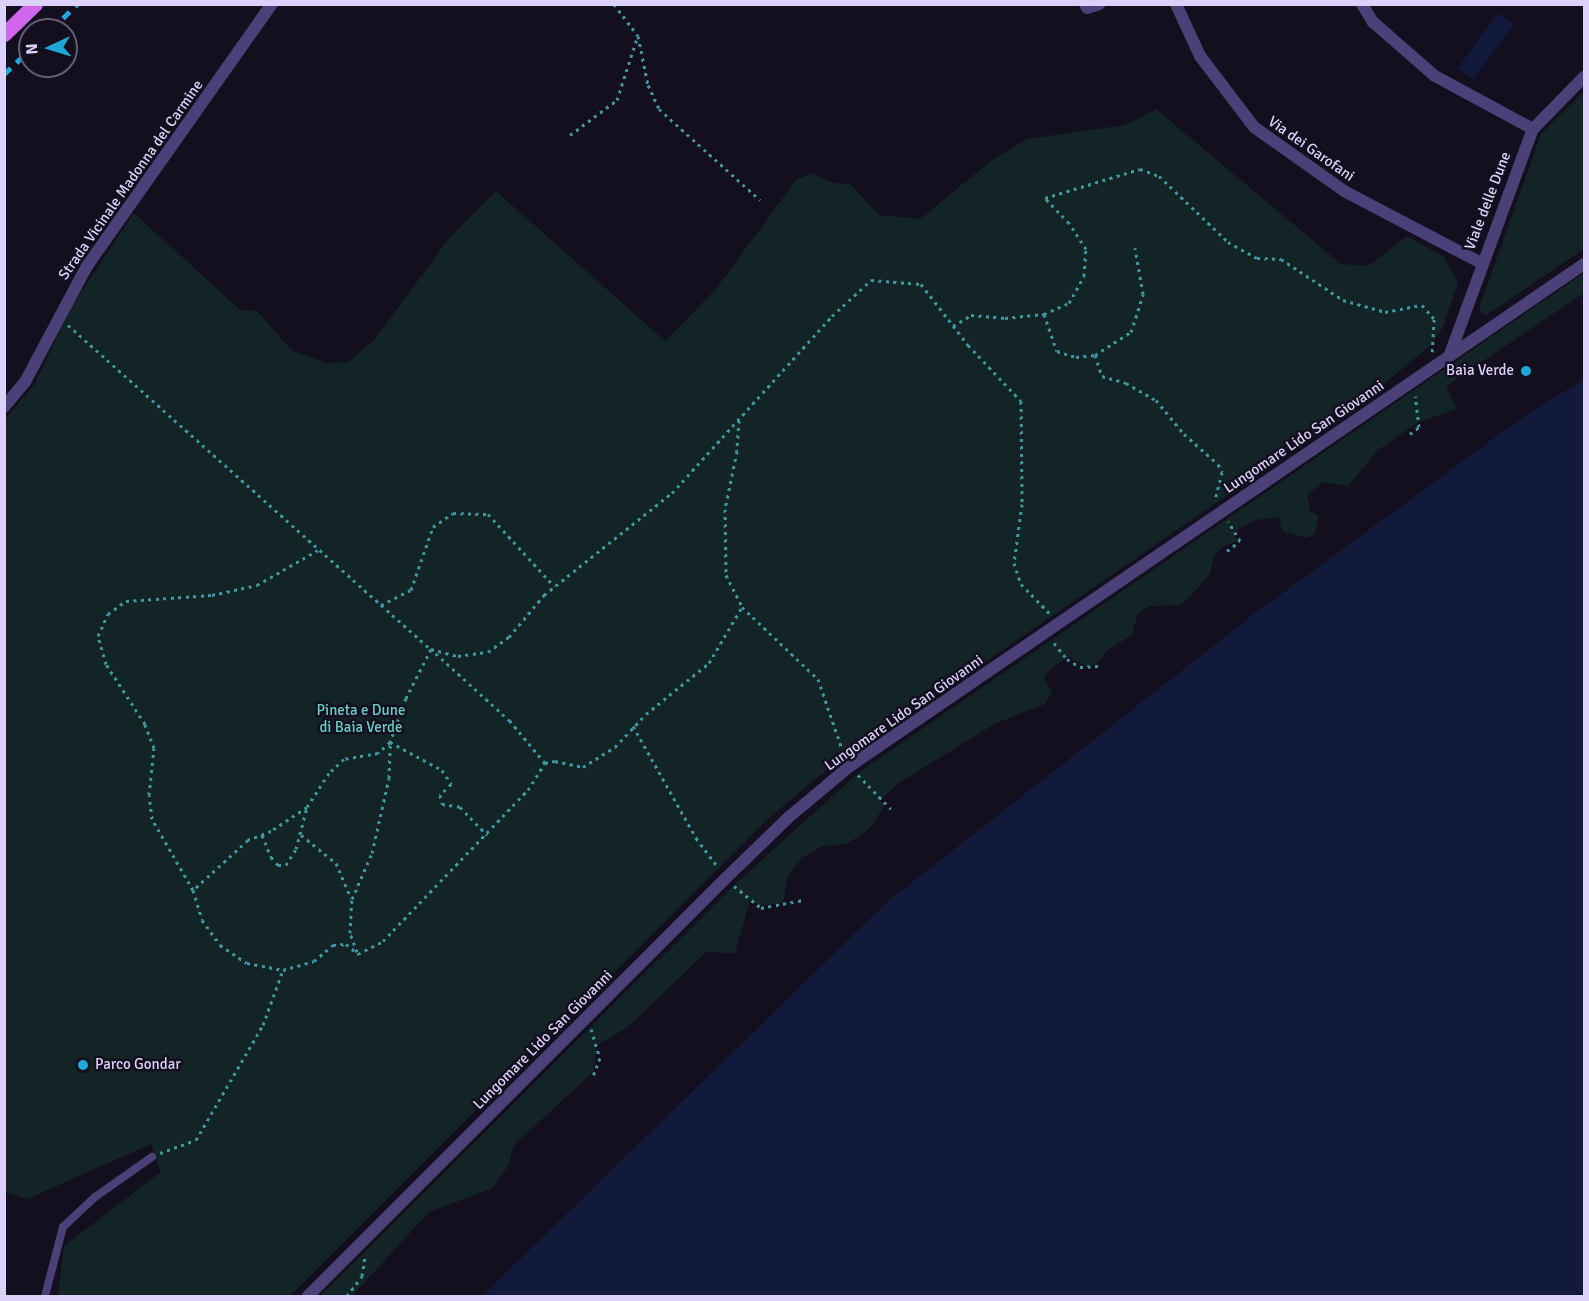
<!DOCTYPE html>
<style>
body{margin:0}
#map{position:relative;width:1589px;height:1301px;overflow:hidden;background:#140f1e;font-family:Signika,sans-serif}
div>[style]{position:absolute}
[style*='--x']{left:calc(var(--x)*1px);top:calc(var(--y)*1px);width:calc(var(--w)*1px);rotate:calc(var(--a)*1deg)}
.green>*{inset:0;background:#132427}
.water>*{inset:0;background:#111a3b;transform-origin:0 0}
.path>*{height:3px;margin-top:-1.5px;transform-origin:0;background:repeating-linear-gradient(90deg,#3d98a2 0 3px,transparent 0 7.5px)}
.service>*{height:8px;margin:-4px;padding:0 4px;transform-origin:4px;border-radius:4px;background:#4b4077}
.pedestrian>*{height:12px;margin:-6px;padding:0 6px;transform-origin:6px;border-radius:6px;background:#4b4077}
.minor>*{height:12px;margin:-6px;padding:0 6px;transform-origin:6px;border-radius:6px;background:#4b4077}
.tertiary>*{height:12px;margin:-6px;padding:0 6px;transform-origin:6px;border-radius:6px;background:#4b4077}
.primary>*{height:15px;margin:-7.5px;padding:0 7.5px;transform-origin:7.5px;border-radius:7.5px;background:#cf66eb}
.rail>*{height:4.5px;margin-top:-2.25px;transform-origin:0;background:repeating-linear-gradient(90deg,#1da8da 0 9px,transparent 0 17px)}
.dots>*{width:16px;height:16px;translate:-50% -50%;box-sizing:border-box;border:3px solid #140f1e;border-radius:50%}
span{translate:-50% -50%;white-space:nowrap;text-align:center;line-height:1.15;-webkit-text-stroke:5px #140f1e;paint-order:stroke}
.street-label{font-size:15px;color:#dcd1f9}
.poi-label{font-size:15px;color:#dcd1f9}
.right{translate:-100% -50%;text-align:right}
.left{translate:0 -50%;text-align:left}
.park-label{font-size:15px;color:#67cfc6}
.frame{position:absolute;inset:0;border:6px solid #dcd1f9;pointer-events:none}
.north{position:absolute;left:18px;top:18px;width:60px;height:60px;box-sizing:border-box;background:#140f1e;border:2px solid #645d76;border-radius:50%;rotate:266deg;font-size:16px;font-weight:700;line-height:24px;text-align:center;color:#dcd1f9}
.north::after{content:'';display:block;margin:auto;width:21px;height:27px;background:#1da8da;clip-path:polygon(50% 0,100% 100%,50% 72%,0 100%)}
</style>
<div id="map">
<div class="green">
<i style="clip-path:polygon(1584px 91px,1584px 249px,1485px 316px,1479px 308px,1541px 134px)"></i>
<i style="clip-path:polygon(1156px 109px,1341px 264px,1368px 266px,1407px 236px,1444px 257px,1458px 282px,1443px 327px,1431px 345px,1357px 406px,811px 782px,765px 822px,290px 1296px,58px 1296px,64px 1246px,161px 1172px,151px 1144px,27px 1199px,5px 1192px,5px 419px,34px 385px,72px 306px,134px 213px,240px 310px,257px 311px,292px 351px,327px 363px,348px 362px,374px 340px,450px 237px,496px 191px,665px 341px,715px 290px,796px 180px,811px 173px,833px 183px,850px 184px,879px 215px,920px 219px,992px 160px,1027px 139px,1125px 125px)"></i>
<i style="clip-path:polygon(1584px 273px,1584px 293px,1446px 386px,1457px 409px,1419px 422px,1378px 450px,1348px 486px,1323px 482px,1307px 496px,1311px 512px,1318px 516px,1315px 534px,1307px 538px,1282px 531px,1279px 517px,1256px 520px,1233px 532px,1237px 541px,1222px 547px,1214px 557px,1210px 574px,1188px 599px,1179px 605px,1149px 606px,1138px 613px,1132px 635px,1109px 649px,1095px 665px,1088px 667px,1069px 657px,1050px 669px,1044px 678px,1052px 693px,1045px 704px,996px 723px,899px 783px,880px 800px,884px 806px,870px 828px,858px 837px,845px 844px,823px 846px,803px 857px,788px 875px,783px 903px,761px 906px,750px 900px,735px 953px,706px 952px,628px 1027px,596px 1046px,594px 1071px,514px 1145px,508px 1166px,493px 1188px,429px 1212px,352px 1296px,320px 1296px,734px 885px,858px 773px)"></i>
</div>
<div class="water">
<i style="left:1498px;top:13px;width:19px;height:68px;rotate:36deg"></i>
<i style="clip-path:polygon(1584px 379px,1584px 1296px,482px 1296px,887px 902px,1254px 614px,1519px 420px)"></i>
</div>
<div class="path">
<i style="--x:614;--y:4;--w:40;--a:53"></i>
<i style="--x:638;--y:36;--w:50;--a:78.5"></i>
<i style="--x:648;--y:85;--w:26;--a:65"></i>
<i style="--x:659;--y:109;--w:136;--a:42"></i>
<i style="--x:570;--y:135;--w:59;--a:-36.7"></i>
<i style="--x:617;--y:100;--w:65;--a:-72.1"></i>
<i style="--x:1044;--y:314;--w:39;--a:71"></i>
<i style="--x:1057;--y:351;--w:20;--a:18"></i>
<i style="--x:1076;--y:357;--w:19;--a:-6"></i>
<i style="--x:1095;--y:355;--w:43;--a:-32.6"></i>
<i style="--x:1131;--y:332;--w:40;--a:-72"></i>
<i style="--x:1143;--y:294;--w:47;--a:-99.9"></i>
<i style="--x:68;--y:325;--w:487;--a:41.8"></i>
<i style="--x:431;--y:649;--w:28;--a:15"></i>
<i style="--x:458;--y:656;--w:30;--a:-8"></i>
<i style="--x:488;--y:652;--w:26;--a:-36"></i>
<i style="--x:509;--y:637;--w:55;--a:-50.2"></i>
<i style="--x:544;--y:595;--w:164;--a:-38.6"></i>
<i style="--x:672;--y:493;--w:239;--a:-47.9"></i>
<i style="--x:832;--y:316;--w:53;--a:-42.7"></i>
<i style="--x:871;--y:280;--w:50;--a:4.6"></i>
<i style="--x:921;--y:284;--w:77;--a:52.4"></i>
<i style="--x:968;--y:345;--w:77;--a:46.6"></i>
<i style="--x:1021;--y:401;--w:103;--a:89.4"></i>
<i style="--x:1022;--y:504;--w:60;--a:97.7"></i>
<i style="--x:1014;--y:563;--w:22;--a:72"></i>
<i style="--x:1021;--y:584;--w:43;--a:45.9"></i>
<i style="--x:953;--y:326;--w:21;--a:-31"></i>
<i style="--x:971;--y:315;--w:34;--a:5"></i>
<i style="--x:1005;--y:318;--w:39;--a:-6"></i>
<i style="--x:1044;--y:314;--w:27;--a:-24"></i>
<i style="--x:1069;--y:303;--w:31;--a:-61"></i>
<i style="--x:1084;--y:276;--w:27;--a:-86"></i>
<i style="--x:1086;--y:249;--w:31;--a:-123"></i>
<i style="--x:1069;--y:223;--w:35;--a:-134"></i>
<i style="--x:1045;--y:198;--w:99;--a:-17"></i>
<i style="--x:1140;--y:169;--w:20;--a:20"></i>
<i style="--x:1159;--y:176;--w:95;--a:43.7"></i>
<i style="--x:1228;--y:242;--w:33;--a:29"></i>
<i style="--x:1257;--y:258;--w:24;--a:2"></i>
<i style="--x:1281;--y:259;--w:74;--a:33.5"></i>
<i style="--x:1343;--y:300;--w:44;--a:15.9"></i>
<i style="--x:1385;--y:312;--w:38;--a:-11"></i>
<i style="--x:1422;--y:305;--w:18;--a:49"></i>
<i style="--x:1434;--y:319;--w:34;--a:93"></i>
<i style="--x:1095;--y:355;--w:22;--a:72"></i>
<i style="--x:1102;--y:376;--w:25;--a:16"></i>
<i style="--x:1126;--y:383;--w:34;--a:30"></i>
<i style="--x:1156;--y:400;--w:44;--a:50.5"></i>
<i style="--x:1184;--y:434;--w:45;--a:41.4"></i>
<i style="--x:1218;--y:464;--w:9;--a:63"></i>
<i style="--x:1222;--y:472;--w:29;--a:104"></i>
<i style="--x:739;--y:420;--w:31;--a:94"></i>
<i style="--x:737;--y:451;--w:59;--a:101.7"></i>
<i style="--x:725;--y:509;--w:66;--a:89.1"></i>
<i style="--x:726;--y:575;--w:36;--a:63"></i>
<i style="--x:742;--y:607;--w:105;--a:43.5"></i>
<i style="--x:818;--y:679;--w:80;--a:71.1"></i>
<i style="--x:1410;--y:434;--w:11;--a:-38"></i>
<i style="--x:1419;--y:427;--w:31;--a:-97"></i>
<i style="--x:1227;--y:551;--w:16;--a:-38"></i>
<i style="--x:1240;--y:541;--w:23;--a:-121"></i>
<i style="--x:381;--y:605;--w:34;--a:-27"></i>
<i style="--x:411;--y:590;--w:67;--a:-70.8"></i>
<i style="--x:433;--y:527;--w:24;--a:-35"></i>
<i style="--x:453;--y:513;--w:35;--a:2"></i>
<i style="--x:488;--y:514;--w:98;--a:47.5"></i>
<i style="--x:1054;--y:643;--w:21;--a:51"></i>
<i style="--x:1067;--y:659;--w:15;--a:32"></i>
<i style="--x:1080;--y:667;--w:18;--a:-3"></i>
<i style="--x:633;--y:726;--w:129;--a:60.6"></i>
<i style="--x:696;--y:838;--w:36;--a:53"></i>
<i style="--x:545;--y:763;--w:10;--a:-11"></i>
<i style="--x:555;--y:761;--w:29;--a:12"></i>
<i style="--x:583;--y:767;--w:38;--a:-32"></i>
<i style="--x:615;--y:747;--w:45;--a:-46.8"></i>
<i style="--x:646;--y:714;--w:81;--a:-39"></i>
<i style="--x:709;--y:663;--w:65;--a:-59.5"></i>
<i style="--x:858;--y:775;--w:47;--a:45.9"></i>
<i style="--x:262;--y:835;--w:24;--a:68"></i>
<i style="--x:271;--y:857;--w:11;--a:49"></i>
<i style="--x:278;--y:865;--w:8;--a:0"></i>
<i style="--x:286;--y:865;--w:19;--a:-58"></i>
<i style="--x:296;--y:849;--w:43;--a:-75.3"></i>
<i style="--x:301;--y:835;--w:45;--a:38.7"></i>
<i style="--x:336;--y:863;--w:38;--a:67"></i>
<i style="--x:734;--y:886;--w:35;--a:39"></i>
<i style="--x:761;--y:908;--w:43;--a:-10.8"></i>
<i style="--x:193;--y:890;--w:31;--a:73"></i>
<i style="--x:202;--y:920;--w:31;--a:54"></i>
<i style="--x:220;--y:945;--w:32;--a:34"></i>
<i style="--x:247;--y:963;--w:37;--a:11"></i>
<i style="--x:283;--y:970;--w:32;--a:-16"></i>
<i style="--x:314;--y:961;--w:25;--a:-40"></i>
<i style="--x:333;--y:945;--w:13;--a:-4"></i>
<i style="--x:346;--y:944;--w:16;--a:40"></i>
<i style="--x:358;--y:954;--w:28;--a:-27"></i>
<i style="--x:383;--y:941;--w:209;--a:-46.2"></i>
<i style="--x:528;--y:790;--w:32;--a:-58"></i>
<i style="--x:545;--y:763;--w:55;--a:-129.8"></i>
<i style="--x:510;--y:721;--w:107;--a:-137.7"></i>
<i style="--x:431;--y:649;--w:55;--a:117"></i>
<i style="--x:406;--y:698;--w:47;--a:110"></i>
<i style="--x:390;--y:742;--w:16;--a:137"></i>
<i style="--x:378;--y:753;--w:35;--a:170"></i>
<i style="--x:344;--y:759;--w:21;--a:137"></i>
<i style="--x:329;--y:773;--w:40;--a:122.9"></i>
<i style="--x:307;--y:807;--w:43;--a:146.3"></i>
<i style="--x:271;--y:831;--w:25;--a:159"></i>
<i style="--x:248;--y:840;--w:74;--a:137.7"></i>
<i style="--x:193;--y:890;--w:82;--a:-120"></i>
<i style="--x:152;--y:819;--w:24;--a:-97"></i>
<i style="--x:149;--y:795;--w:47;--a:-83.9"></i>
<i style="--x:154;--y:748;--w:26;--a:-111"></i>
<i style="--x:145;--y:724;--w:72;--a:-123"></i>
<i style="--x:106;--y:664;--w:29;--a:-106"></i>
<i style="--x:98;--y:636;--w:24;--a:-66"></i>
<i style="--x:108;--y:614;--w:22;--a:-36"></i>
<i style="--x:126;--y:601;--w:86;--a:-4"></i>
<i style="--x:212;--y:595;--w:46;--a:-12.5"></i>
<i style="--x:257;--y:585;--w:70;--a:-29.8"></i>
<i style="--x:357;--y:952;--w:20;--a:-110"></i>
<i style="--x:350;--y:933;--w:34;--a:-87"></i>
<i style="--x:352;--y:899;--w:50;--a:-66.5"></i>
<i style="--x:372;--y:853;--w:77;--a:-77.2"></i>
<i style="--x:389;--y:778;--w:36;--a:-88"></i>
<i style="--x:390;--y:742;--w:59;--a:28.3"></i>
<i style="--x:442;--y:770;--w:17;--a:57"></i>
<i style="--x:451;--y:784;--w:16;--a:135"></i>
<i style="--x:440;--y:795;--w:9;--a:77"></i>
<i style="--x:442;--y:804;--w:18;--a:9"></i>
<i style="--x:460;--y:807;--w:39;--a:46"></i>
<i style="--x:591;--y:1029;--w:30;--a:73"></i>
<i style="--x:600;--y:1058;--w:19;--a:111"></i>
<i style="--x:160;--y:1153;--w:38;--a:-20"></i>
<i style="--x:196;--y:1140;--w:133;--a:-59.8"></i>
<i style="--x:263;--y:1025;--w:59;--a:-70"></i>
<i style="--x:347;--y:1296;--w:25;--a:-53"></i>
<i style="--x:362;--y:1276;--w:20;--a:-81"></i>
</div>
<div class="service">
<i style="--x:45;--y:1296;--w:71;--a:-75.4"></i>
<i style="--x:63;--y:1227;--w:44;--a:-43.2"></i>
<i style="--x:95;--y:1197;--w:70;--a:-35.1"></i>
</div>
<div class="pedestrian">
<i style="--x:308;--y:1296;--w:591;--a:-45"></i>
<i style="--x:726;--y:878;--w:88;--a:-44.1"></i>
<i style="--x:789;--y:817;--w:80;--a:-39.9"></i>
<i style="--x:850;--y:766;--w:889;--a:-34.37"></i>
</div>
<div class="minor">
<i style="--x:1085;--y:4;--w:4;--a:63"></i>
<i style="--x:1087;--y:8;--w:13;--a:-18"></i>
<i style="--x:1176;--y:4;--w:57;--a:65.2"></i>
<i style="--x:1200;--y:56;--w:89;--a:52.7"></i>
<i style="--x:1254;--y:127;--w:110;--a:35.4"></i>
<i style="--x:1344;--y:191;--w:155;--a:27.7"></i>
<i style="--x:1362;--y:4;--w:21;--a:59"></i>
<i style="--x:1373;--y:22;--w:82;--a:41.1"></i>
<i style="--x:1435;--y:76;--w:111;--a:28.4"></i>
<i style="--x:4;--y:407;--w:33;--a:-50"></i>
<i style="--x:25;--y:382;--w:132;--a:-61.9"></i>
<i style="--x:87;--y:266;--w:321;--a:-54.8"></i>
</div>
<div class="tertiary">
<i style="--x:1450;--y:354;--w:240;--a:-69.8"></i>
<i style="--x:1533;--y:129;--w:73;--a:-45.6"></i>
</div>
<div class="primary">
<i style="--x:4;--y:34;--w:43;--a:-44.1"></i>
</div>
<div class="rail">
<i style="--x:51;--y:30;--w:37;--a:-45"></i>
<i style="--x:4;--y:74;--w:35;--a:-43"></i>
</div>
<div class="dots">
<i style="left:1526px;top:371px;background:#1da8da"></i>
<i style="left:83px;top:1065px;background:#1da8da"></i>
</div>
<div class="street-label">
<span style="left:1311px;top:149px;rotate:35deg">Via dei Garofani</span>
<span style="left:131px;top:180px;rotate:-55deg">Strada Vicinale Madonna del Carmine</span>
<span style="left:1488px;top:201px;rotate:-69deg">Viale delle Dune</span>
<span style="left:1304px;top:437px;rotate:-34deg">Lungomare Lido San Giovanni</span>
<span style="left:904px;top:713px;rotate:-35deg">Lungomare Lido San Giovanni</span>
<span style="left:543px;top:1040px;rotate:-45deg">Lungomare Lido San Giovanni</span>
</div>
<div class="poi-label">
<span class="right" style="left:1514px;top:371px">Baia Verde</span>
<span class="left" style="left:95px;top:1065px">Parco Gondar</span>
</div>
<div class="park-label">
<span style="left:361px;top:719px">Pineta e Dune<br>di Baia Verde</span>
</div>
<div class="frame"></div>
<div class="north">N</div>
</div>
